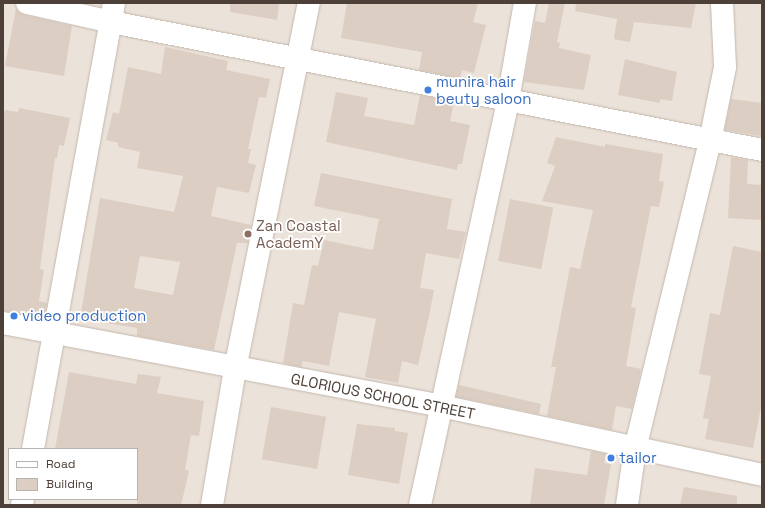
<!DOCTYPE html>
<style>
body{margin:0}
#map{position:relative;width:765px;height:508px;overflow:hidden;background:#f7f1eb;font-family:"Space Grotesk",sans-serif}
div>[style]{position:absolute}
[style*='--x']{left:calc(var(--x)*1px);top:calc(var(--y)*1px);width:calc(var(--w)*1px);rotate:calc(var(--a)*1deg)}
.residential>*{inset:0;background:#ebe2d9}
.building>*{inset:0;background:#dccec2;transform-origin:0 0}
.roads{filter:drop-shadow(0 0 1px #c3b7ad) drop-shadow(0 0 1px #c3b7ad)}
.minor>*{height:22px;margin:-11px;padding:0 11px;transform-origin:11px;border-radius:11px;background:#fff}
.dots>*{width:11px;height:11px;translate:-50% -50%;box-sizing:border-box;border:2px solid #fff;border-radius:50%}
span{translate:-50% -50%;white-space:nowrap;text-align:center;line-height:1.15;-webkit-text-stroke:3.5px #fff;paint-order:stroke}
.shop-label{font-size:15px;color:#366cbe}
.left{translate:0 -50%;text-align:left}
.education-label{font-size:15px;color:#785e54}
.street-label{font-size:15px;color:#4c4038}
.frame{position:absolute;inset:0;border:4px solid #4c4038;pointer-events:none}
.legend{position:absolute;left:8px;top:448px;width:130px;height:52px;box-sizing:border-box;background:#fff;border:1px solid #b7b3af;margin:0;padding:5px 7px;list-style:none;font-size:12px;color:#4c4038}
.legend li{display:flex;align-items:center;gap:8px;height:20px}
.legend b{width:20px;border:1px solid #b7b3af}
</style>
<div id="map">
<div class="residential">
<i style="clip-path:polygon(evenodd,3px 3px,762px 3px,762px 505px,3px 505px,3px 3px,9px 449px,137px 449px,137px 499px,9px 499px,9px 449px)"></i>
</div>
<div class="building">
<i style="clip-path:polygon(230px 3px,279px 3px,277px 20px,230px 12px)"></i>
<i style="clip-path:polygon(347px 3px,478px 3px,473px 22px,486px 25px,474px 73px,462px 70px,460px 78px,419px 70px,422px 52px,341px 38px)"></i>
<i style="clip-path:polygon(549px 3px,565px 3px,557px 42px,560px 43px,559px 48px,591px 55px,584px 90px,524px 82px,535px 21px,545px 23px)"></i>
<i style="clip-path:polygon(576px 3px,696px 3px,691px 28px,634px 22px,630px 42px,614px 39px,617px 19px,575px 11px)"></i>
<i style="clip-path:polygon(16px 9px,24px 15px,72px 26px,64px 76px,5px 66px)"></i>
<i style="clip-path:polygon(evenodd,165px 47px,228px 61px,226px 70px,270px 79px,266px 98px,259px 97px,248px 149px,251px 149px,248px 163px,256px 165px,249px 193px,217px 187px,211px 216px,251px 225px,248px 243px,237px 243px,214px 350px,137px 336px,137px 328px,80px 319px,100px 198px,174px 212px,183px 176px,137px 168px,140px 152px,118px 147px,118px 143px,106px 140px,113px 112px,119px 114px,128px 67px,161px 74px,165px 47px,140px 256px,180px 262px,173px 295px,134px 288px,140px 256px)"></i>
<i style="clip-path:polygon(625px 59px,677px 72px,672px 101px,660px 99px,660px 103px,618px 95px)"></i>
<i style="clip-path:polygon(336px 92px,368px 98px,364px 116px,414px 125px,420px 95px,454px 102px,450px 121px,470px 125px,462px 164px,458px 164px,457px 170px,326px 142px)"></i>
<i style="clip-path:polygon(731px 99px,762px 103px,762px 136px,725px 130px)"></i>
<i style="clip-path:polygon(19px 108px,70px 118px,64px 146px,59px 145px,57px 158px,55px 158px,40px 269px,44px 270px,39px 301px,47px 303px,44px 318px,3px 311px,3px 120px,5px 110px,18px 112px)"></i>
<i style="clip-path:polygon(556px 137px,605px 147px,605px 144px,663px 154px,659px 181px,664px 182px,659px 207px,651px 206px,631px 307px,636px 308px,626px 366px,641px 369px,632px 409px,616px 406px,612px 430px,547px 416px,556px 367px,551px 367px,554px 352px,570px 267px,580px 269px,593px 210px,542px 201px,555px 166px,547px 163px)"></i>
<i style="clip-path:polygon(731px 157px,748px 160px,747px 184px,762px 185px,762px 220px,728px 218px)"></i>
<i style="clip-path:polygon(321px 173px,452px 199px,447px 229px,466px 232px,459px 259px,426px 253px,420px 288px,434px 290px,428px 321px,418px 365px,402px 361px,398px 383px,365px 377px,376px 319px,339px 312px,329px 366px,303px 361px,301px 367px,283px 363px,293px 303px,304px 305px,312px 265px,318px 266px,324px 240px,373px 250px,379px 219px,314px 206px)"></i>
<i style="left:510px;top:199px;width:44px;height:63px;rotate:11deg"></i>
<i style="clip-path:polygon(733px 246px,762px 252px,762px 402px,753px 448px,705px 439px,709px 419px,703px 418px,711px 376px,699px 374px,710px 313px,720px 315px)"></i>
<i style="clip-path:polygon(69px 372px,136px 384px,138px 374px,161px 377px,157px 393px,204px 401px,199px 436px,191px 435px,185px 470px,189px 471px,181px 505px,137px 505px,137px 449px,55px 449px)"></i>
<i style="clip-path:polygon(459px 385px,541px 404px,539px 414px,456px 397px)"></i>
<i style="left:271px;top:407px;width:56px;height:53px;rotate:10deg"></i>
<i style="clip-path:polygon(357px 424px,395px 428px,395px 431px,408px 433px,399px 484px,348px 475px)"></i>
<i style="clip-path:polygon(591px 451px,606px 454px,604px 463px,611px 464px,604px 505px,530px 505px,535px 468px,587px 475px)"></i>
<i style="clip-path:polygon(684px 487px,737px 496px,737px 505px,680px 505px)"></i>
</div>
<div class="roads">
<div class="minor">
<i style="--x:27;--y:3;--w:86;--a:12.7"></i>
<i style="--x:111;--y:22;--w:663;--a:11.12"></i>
<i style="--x:3;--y:323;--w:446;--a:10.7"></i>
<i style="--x:441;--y:406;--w:328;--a:12.1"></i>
<i style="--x:33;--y:449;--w:453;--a:-79.7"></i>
<i style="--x:22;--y:505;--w:6;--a:-81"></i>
<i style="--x:212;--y:505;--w:138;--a:-80.4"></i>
<i style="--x:235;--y:369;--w:373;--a:-78.6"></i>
<i style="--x:420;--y:505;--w:414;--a:-77.7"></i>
<i style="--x:508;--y:100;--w:98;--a:-80.1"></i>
<i style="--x:627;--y:505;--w:57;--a:-81.9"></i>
<i style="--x:635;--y:449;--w:317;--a:-76.3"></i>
<i style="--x:710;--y:141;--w:76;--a:-78.5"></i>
<i style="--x:725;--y:67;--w:64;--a:-92.7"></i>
</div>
</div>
<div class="dots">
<i style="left:428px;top:90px;background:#3f7fe0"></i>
<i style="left:248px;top:234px;background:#8d6e63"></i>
<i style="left:14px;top:316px;background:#3f7fe0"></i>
<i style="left:611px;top:458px;background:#3f7fe0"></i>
</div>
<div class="shop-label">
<span class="left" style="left:436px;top:90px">munira hair<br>beuty saloon</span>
<span class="left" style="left:22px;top:316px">video production</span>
<span class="left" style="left:619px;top:458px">tailor</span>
</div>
<div class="education-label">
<span class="left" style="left:256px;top:234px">Zan Coastal<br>AcademY</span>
</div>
<div class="street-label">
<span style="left:383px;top:396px;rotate:11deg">GLORIOUS SCHOOL STREET</span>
</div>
<div class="frame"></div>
<ul class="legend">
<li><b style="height:5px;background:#fff"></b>Road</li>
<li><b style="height:11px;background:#dccec2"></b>Building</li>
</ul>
</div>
